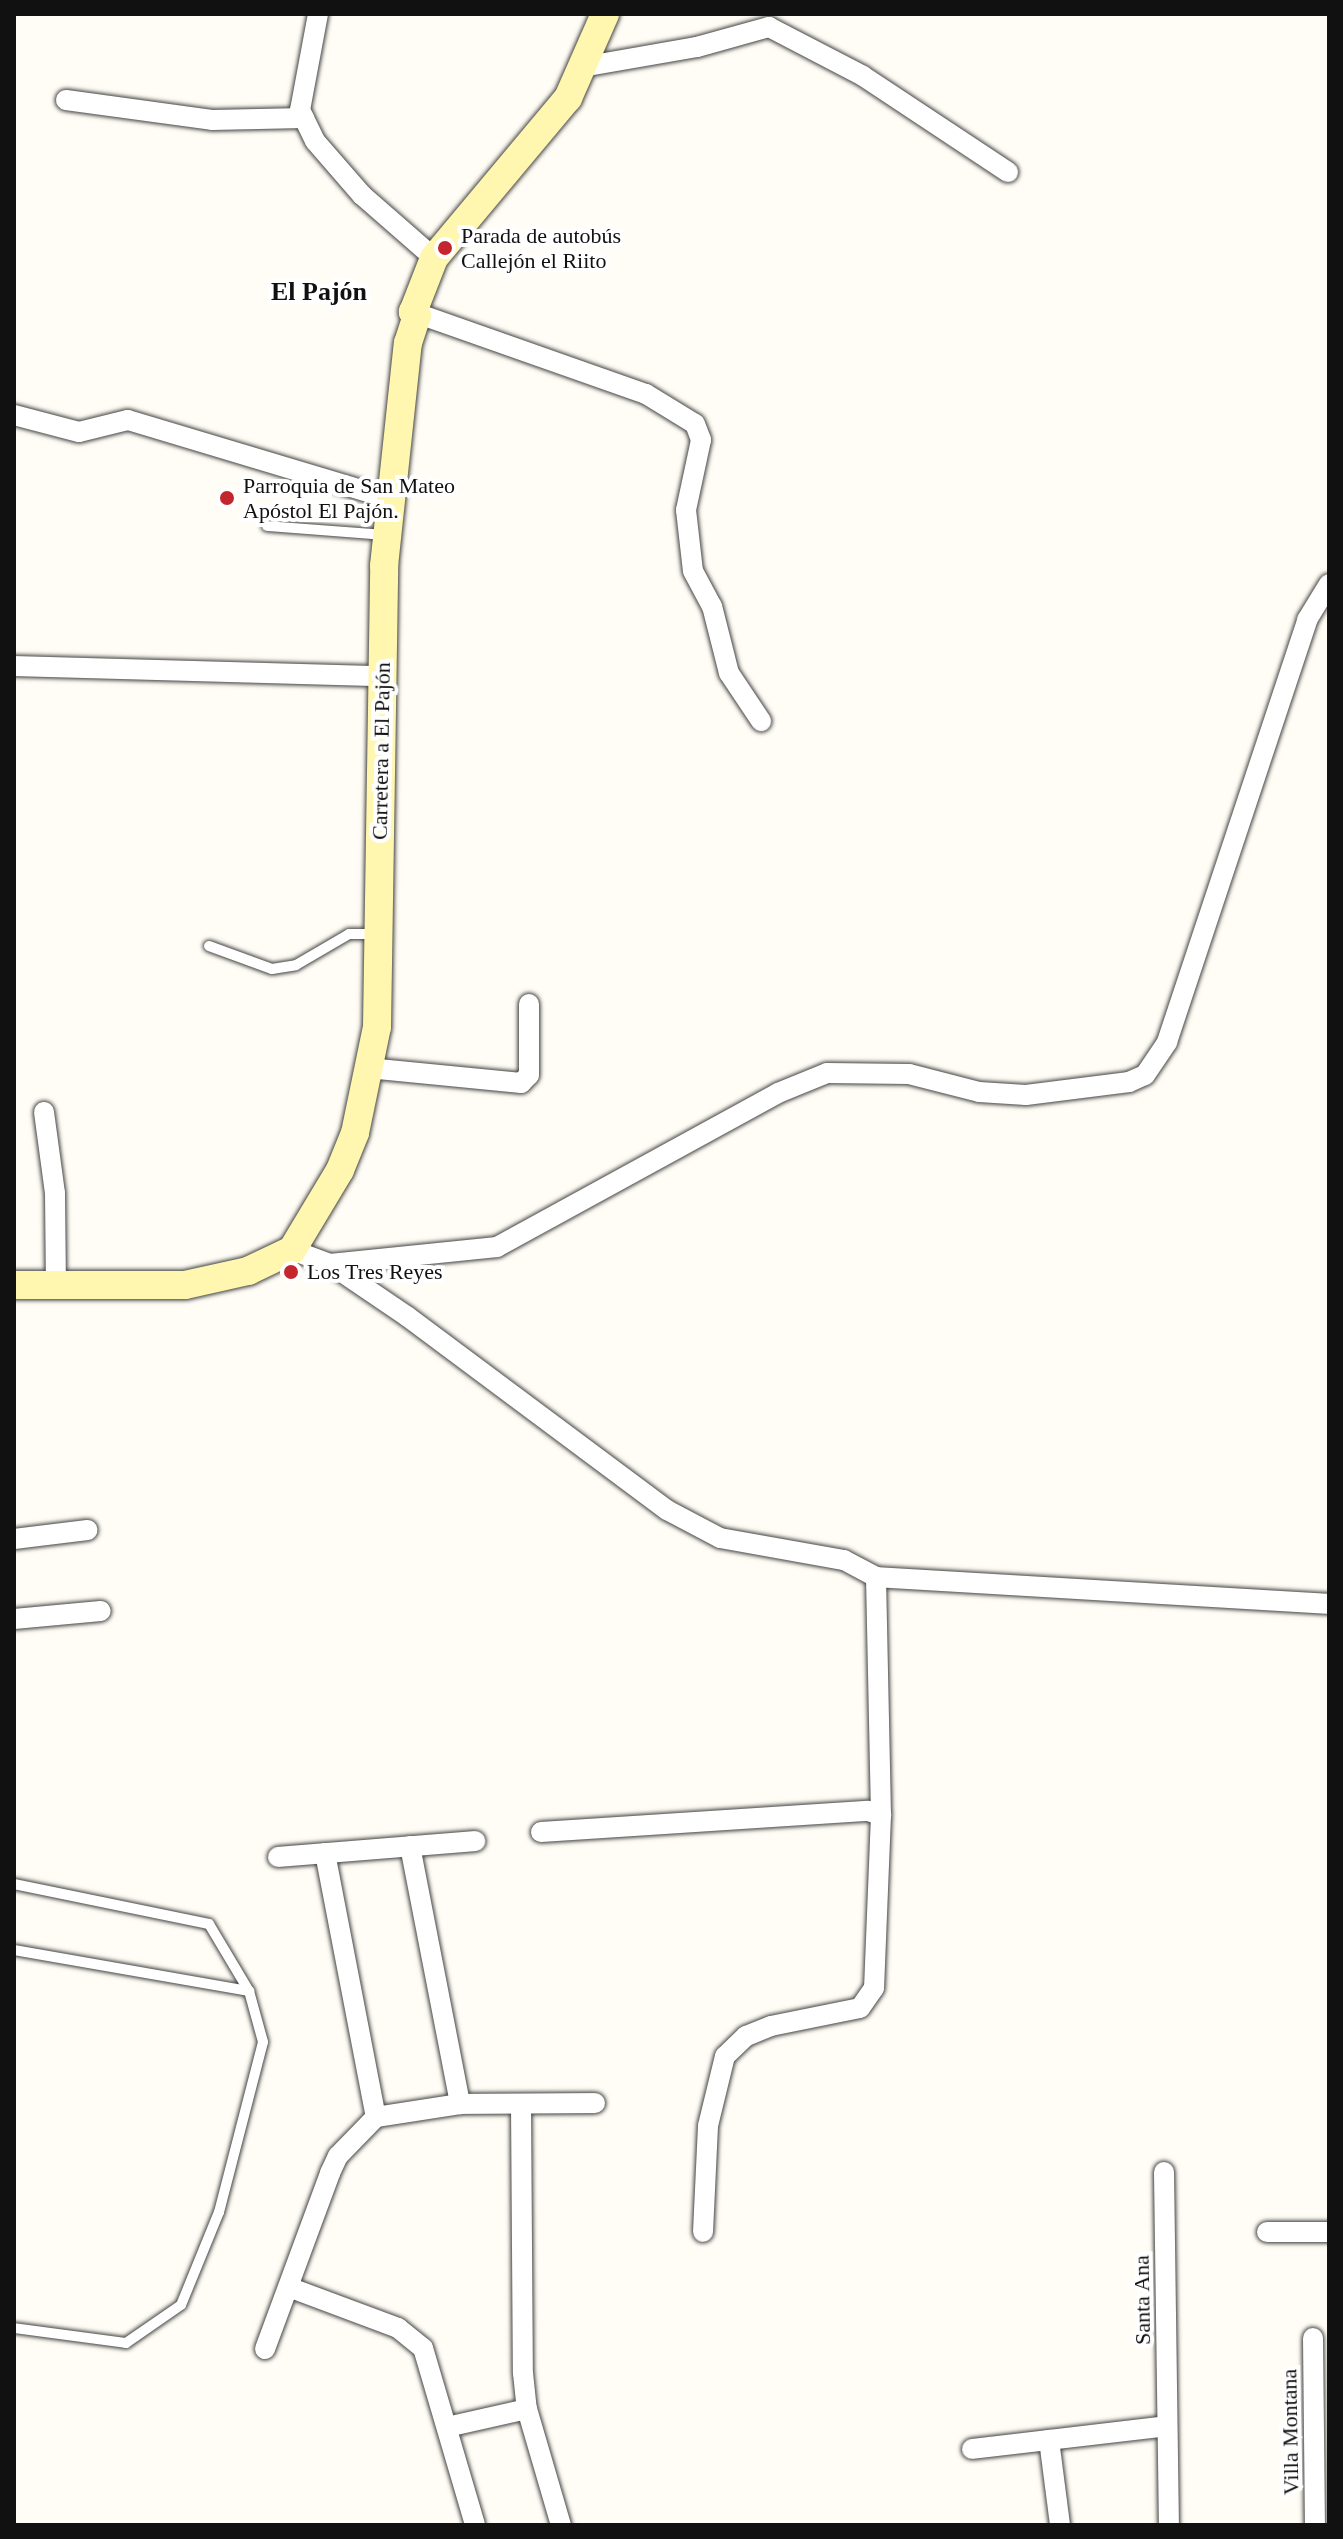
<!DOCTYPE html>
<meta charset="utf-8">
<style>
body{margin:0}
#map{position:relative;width:1343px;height:2539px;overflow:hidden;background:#fffdf5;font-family:Georgia,serif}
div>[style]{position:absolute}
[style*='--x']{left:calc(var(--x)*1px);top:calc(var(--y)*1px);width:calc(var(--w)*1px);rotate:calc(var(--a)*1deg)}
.roads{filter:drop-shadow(0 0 2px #444) drop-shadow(0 0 2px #444)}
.lane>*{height:10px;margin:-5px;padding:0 5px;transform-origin:5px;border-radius:5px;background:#fff}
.street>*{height:20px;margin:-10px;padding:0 10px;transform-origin:10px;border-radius:10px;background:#fff}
.secondary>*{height:28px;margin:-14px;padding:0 14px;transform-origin:14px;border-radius:14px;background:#fff6b0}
.dots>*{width:22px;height:22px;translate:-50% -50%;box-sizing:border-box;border:4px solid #fff;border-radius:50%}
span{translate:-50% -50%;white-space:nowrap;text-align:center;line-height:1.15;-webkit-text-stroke:8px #fff;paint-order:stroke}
.poi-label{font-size:22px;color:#111}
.left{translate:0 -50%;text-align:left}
.street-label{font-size:22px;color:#111}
.quarter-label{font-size:26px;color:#111;font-weight:700}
.frame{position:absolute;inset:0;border:16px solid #111;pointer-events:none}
</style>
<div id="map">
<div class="roads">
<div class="lane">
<i style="--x:267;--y:526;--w:117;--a:4.4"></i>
<i style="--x:209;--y:946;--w:67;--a:20.1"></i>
<i style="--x:272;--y:969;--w:24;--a:-9"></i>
<i style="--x:296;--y:965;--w:61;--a:-30.3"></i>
<i style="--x:349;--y:934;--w:29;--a:0"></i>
<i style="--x:14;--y:1884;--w:199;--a:11.6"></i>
<i style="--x:209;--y:1924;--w:78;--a:59.2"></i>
<i style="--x:14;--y:1950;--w:239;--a:9.9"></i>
<i style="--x:249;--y:1991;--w:53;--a:74.6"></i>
<i style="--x:263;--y:2042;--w:176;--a:104.5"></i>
<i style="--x:219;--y:2212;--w:100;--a:112.2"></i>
<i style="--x:181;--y:2305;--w:67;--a:145.4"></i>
<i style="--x:126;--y:2343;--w:113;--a:-172.4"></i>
</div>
<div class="street">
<i style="--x:318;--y:14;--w:98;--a:100.6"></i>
<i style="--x:300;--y:110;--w:34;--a:64"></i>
<i style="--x:315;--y:141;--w:72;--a:49"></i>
<i style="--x:362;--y:195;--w:96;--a:41.2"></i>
<i style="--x:582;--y:67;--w:117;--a:-9.9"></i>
<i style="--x:697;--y:47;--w:75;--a:-15.5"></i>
<i style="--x:769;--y:27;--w:106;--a:27.5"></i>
<i style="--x:863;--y:76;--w:174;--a:33.5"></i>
<i style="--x:66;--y:100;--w:147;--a:7.8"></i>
<i style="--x:212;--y:120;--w:92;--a:-1.2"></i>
<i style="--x:413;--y:312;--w:247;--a:19.4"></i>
<i style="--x:646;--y:394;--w:57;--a:31.5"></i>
<i style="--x:695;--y:424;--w:17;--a:69"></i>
<i style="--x:701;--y:440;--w:72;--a:102.1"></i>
<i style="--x:686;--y:510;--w:61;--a:83.5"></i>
<i style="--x:693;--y:571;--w:40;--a:62"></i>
<i style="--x:712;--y:606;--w:69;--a:75.8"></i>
<i style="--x:729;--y:673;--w:58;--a:56.3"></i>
<i style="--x:14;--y:415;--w:67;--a:14.7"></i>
<i style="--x:79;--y:432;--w:50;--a:-13.8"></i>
<i style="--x:128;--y:420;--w:271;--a:16.7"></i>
<i style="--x:14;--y:666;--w:367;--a:1.6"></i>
<i style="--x:368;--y:1068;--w:154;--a:5.6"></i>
<i style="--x:521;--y:1083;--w:11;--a:-45"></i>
<i style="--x:529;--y:1075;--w:71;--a:-90"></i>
<i style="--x:44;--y:1112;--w:82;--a:82.3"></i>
<i style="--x:55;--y:1193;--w:89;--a:89.4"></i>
<i style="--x:292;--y:1250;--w:40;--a:20.2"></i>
<i style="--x:330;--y:1264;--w:94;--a:34.2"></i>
<i style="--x:408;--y:1317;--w:323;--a:36.7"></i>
<i style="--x:667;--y:1510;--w:60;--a:27.8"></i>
<i style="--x:720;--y:1538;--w:126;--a:10.1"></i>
<i style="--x:844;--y:1560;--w:36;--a:28"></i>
<i style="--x:876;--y:1577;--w:238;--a:88.8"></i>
<i style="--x:881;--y:1815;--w:173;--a:92.3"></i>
<i style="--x:874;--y:1988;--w:24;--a:125"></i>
<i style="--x:860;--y:2008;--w:91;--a:168.6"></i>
<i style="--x:771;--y:2026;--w:27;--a:158"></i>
<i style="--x:746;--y:2036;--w:29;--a:136"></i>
<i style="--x:725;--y:2056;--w:72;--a:103.7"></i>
<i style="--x:708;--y:2126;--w:106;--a:92.7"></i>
<i style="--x:330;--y:1264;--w:168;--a:-5.8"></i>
<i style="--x:497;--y:1247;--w:320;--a:-28.7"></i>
<i style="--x:778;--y:1093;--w:53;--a:-22.2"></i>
<i style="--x:827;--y:1073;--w:82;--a:0.7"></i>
<i style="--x:909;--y:1074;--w:72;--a:14.4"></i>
<i style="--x:979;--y:1092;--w:47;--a:3.7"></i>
<i style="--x:1026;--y:1095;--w:104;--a:-7.2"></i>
<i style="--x:1129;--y:1082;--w:17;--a:-24"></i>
<i style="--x:1145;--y:1075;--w:40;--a:-56"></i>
<i style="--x:1167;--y:1042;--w:445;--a:-71.6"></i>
<i style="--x:1307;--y:620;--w:42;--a:-58.6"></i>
<i style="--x:14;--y:1539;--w:74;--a:-7"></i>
<i style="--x:876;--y:1577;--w:454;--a:3.4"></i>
<i style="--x:14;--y:1619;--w:87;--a:-5.3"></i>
<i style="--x:541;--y:1832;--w:328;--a:-3.7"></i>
<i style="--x:868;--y:1811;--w:14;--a:17"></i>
<i style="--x:410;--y:1846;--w:263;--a:79"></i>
<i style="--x:325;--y:1853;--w:269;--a:79.1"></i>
<i style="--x:278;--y:1857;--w:198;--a:-4.6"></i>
<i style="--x:521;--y:2104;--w:269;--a:89.6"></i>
<i style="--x:523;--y:2373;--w:36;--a:84"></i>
<i style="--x:527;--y:2409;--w:121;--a:73.7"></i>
<i style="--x:1164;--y:2172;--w:353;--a:89.2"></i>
<i style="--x:1267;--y:2232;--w:62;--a:0"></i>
<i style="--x:291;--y:2288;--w:114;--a:20.5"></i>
<i style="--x:398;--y:2328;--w:32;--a:39"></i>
<i style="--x:423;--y:2348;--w:184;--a:73.6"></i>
<i style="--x:1313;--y:2338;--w:187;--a:89.4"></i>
<i style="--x:265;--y:2349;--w:188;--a:-69.7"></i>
<i style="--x:330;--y:2173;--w:19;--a:-65"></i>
<i style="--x:338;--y:2156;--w:54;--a:-45.7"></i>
<i style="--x:376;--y:2117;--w:85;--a:-8.8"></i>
<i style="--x:460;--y:2104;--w:135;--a:-0.4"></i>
<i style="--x:447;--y:2427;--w:82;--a:-12.7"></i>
<i style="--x:1049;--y:2440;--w:86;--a:82.6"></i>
<i style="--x:972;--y:2449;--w:196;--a:-6.7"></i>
</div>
<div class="secondary">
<i style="--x:14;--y:1285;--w:171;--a:0"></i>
<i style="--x:185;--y:1285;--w:65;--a:-12.5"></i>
<i style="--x:248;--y:1271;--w:49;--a:-25.5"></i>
<i style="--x:292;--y:1250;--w:93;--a:-59"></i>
<i style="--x:340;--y:1170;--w:40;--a:-68"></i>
<i style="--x:355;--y:1133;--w:108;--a:-78.3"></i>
<i style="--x:377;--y:1027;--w:461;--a:-89.1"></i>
<i style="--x:384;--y:566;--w:224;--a:-83.9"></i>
<i style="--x:408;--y:343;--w:28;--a:-72"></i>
<i style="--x:417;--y:316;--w:6;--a:-135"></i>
<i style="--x:413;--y:312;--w:58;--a:-68.7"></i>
<i style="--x:434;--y:258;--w:209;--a:-50.1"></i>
<i style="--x:568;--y:98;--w:92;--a:-66.2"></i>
</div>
</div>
<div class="dots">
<i style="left:445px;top:248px;background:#c4262e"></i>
<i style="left:227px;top:498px;background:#c4262e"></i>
<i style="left:291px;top:1272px;background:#c4262e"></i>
</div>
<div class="poi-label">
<span class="left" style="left:461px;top:248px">Parada de autobús<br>Callejón el Riito</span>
<span class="left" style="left:243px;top:498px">Parroquia de San Mateo<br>Apóstol El Pajón.</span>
<span class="left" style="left:307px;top:1272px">Los Tres Reyes</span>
</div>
<div class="street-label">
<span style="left:381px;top:751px;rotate:-89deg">Carretera a El Pajón</span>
<span style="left:1142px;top:2300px;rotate:-91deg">Santa Ana</span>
<span style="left:1290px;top:2432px;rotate:-91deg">Villa Montana</span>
</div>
<div class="quarter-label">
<span style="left:319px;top:292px">El Pajón</span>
</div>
<div class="frame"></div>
</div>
